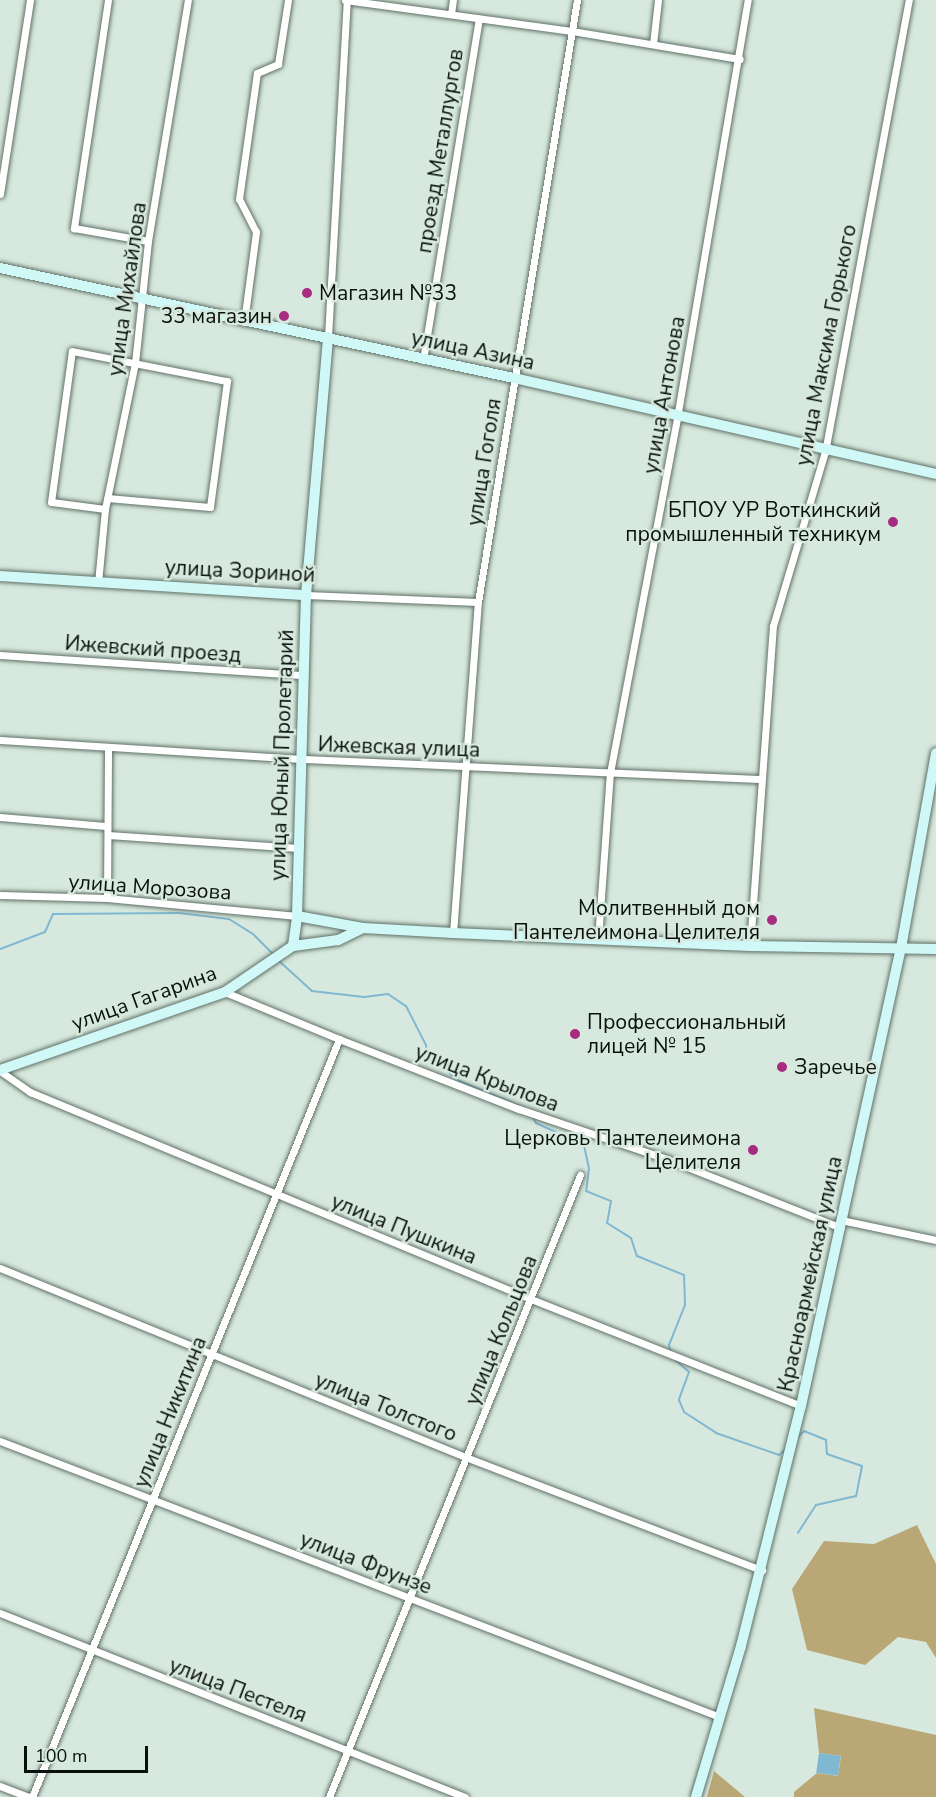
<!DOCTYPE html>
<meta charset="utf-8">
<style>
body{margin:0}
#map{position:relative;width:936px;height:1797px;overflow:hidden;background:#d7e9de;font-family:"Nunito Sans",sans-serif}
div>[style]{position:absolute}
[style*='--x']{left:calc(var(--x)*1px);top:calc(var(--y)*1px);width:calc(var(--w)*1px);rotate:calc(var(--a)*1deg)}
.forest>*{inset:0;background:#baa776}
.water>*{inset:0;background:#80b7d1;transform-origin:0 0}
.stream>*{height:2px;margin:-1px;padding:0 1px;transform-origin:1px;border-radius:1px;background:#80b7d1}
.roads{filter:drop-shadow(0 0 2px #617067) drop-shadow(0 0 2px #617067)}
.street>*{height:7px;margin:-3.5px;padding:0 3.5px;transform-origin:3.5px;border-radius:3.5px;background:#fff}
.secondary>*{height:10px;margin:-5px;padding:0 5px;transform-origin:5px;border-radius:5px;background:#cff8f7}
.dots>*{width:16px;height:16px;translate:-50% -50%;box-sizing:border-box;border:3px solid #d7e9de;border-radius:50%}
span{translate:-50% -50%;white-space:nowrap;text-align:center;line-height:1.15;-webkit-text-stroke:4.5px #d7e9de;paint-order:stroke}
.street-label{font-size:21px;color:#0a100d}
.poi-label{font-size:21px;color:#0a100d}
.left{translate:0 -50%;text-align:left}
.right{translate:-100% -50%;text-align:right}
.scale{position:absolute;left:24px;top:1746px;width:124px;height:27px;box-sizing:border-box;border:3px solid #0a100d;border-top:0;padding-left:8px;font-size:18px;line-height:21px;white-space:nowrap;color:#0a100d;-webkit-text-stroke:4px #d7e9de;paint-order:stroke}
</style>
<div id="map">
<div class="forest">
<i style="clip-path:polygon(917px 1525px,936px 1564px,936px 1658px,926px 1642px,898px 1637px,865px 1665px,807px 1650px,792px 1589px,824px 1541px,874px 1544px)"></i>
<i style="clip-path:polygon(814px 1708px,936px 1735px,936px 1797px,794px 1797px,794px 1792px,817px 1773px,838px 1776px,841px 1756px,819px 1753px)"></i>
<i style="clip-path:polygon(714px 1771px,745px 1797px,707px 1797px)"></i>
</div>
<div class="water">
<i style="left:819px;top:1753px;width:22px;height:20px;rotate:8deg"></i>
</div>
<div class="stream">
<i style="--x:0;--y:949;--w:48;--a:-20.7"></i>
<i style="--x:45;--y:932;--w:20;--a:-66"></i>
<i style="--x:53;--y:914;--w:126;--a:-0.5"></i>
<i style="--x:179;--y:913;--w:50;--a:6.8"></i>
<i style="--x:229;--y:919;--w:28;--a:32"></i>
<i style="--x:253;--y:934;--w:31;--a:45"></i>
<i style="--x:278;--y:960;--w:46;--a:42.4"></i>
<i style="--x:312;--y:991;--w:52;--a:6.6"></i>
<i style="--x:364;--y:997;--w:24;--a:-7"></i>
<i style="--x:388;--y:994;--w:22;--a:34"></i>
<i style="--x:406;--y:1006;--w:44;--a:62.9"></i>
<i style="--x:426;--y:1045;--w:12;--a:85"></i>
<i style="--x:427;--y:1057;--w:16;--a:27"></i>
<i style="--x:441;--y:1064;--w:21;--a:47"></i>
<i style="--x:455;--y:1079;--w:78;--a:22.6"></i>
<i style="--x:532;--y:1116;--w:8;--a:60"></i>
<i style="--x:536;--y:1123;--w:53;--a:24.6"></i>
<i style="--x:584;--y:1145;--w:24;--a:78"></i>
<i style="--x:589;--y:1168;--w:23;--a:97"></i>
<i style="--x:586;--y:1191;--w:27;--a:22"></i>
<i style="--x:611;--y:1201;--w:22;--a:100"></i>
<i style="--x:607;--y:1223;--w:28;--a:32"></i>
<i style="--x:631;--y:1238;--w:19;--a:72"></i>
<i style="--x:637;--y:1256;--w:51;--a:22"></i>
<i style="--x:684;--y:1275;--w:30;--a:88"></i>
<i style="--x:685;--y:1305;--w:43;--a:111.8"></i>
<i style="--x:669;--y:1345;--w:8;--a:76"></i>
<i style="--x:673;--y:1358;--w:21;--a:41"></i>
<i style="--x:689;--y:1372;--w:30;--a:110"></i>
<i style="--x:679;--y:1400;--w:13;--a:67"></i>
<i style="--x:684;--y:1412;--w:38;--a:33"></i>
<i style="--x:716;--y:1433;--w:67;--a:19.2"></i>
<i style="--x:779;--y:1455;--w:11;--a:-41"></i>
<i style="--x:797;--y:1438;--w:10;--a:-45"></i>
<i style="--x:804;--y:1431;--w:24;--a:22"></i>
<i style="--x:826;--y:1440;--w:14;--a:86"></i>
<i style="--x:827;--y:1454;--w:37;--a:19"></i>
<i style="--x:862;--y:1466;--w:31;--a:101"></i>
<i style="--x:856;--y:1496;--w:41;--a:167.3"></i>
<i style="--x:816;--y:1505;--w:33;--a:123"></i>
</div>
<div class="roads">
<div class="street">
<i style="--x:108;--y:0;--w:231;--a:98.5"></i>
<i style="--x:74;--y:228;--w:75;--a:10"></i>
<i style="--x:345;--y:0;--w:229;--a:7.8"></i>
<i style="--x:572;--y:31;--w:170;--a:9.5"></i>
<i style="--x:451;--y:14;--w:14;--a:-82"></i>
<i style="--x:653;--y:44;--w:44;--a:-83.5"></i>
<i style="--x:0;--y:194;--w:196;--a:-81.2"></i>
<i style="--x:244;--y:322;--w:91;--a:-82.4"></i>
<i style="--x:256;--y:232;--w:37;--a:-117"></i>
<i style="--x:239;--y:199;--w:127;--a:-81.9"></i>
<i style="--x:257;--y:73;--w:23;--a:-23"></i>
<i style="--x:278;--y:64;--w:65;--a:-81.1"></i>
<i style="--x:328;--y:337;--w:338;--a:-86.8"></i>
<i style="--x:423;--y:360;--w:346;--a:-80.7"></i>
<i style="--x:105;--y:509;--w:54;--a:-172.6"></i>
<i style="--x:51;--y:502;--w:152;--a:-82.1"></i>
<i style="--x:72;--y:351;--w:158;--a:11"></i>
<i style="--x:227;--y:381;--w:127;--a:97.7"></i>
<i style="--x:210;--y:507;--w:103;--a:-175"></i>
<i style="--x:98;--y:583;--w:74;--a:-84.6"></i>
<i style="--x:105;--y:509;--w:149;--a:-78.4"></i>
<i style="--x:135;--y:363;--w:123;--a:-83.9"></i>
<i style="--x:148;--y:241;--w:244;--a:-80.6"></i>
<i style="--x:306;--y:595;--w:172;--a:2.3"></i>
<i style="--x:0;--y:655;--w:305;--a:3.8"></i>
<i style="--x:0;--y:740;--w:303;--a:3.6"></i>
<i style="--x:302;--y:759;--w:459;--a:2.5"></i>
<i style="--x:0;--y:817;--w:106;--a:4.9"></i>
<i style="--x:108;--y:835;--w:191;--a:3.9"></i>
<i style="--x:0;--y:895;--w:107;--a:1.6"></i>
<i style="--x:107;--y:898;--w:191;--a:5.4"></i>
<i style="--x:107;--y:898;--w:149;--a:-89.6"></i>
<i style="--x:453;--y:933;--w:332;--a:-85.7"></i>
<i style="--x:478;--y:602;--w:610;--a:-80.66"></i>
<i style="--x:598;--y:939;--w:166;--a:-85.9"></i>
<i style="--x:610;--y:773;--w:361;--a:-79.3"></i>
<i style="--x:677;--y:418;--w:424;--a:-80.4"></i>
<i style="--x:750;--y:946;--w:321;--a:-85.9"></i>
<i style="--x:773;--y:626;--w:182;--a:-73.4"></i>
<i style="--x:825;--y:452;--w:460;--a:-79.5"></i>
<i style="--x:225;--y:992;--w:123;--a:22.4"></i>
<i style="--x:339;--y:1039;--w:193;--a:21.3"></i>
<i style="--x:519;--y:1109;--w:156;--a:18.7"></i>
<i style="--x:667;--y:1159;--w:187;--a:21.6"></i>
<i style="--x:0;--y:1071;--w:37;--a:35"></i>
<i style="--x:30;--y:1092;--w:542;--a:22.45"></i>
<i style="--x:531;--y:1299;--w:290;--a:21.6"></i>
<i style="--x:841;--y:1220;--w:97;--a:11.9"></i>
<i style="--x:0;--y:1268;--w:505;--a:22.1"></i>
<i style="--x:468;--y:1458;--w:315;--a:20.9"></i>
<i style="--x:0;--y:1441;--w:771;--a:20.97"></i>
<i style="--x:0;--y:1613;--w:500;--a:21.59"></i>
<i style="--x:0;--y:1786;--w:31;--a:21"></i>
<i style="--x:32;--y:1797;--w:818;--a:-67.95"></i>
<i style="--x:329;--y:1797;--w:671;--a:-68.02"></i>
</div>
<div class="secondary">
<i style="--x:0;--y:268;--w:526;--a:12.08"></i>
<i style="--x:514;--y:378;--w:433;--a:12.8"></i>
<i style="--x:0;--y:576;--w:307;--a:3.6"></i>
<i style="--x:297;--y:916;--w:321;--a:-88.4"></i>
<i style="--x:306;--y:595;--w:259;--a:-85.1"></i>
<i style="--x:363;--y:928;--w:28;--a:154"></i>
<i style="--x:338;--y:940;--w:45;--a:172.4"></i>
<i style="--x:293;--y:946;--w:30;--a:-82"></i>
<i style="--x:297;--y:916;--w:67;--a:10.3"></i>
<i style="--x:363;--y:928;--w:90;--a:3.2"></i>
<i style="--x:453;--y:933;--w:297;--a:2.5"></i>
<i style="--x:750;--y:946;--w:186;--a:0.9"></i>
<i style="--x:0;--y:1070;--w:238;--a:-19.1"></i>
<i style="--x:225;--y:992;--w:82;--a:-34.1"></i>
<i style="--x:696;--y:1797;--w:158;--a:-73.4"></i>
<i style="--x:741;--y:1646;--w:247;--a:-76"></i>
<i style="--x:801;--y:1406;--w:469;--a:-77.7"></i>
<i style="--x:901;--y:948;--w:198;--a:-79.8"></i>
</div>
</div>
<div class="dots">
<i style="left:307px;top:293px;background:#a72c7f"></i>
<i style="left:284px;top:316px;background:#a72c7f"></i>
<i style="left:893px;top:522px;background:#a72c7f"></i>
<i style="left:772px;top:920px;background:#a72c7f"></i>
<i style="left:575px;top:1034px;background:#a72c7f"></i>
<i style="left:782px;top:1067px;background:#a72c7f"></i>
<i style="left:753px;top:1150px;background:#a72c7f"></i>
</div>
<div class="street-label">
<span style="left:440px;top:151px;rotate:-81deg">проезд Металлургов</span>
<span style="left:127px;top:289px;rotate:-82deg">улица Михайлова</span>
<span style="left:826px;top:345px;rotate:-79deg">улица Максима Горького</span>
<span style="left:473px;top:350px;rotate:12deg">улица Азина</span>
<span style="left:664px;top:395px;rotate:-80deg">улица Антонова</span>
<span style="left:484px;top:462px;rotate:-81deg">улица Гоголя</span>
<span style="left:240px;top:571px;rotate:3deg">улица Зориной</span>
<span style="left:153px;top:649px;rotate:4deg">Ижевский проезд</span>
<span style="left:399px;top:747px;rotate:2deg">Ижевская улица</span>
<span style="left:282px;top:755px;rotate:-88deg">улица Юный Пролетарий</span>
<span style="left:150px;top:887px;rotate:4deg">улица Морозова</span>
<span style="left:144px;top:998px;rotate:-20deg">улица Гагарина</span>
<span style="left:487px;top:1078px;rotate:21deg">улица Крылова</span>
<span style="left:404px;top:1229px;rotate:22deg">улица Пушкина</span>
<span style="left:810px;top:1274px;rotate:-78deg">Красноармейская улица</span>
<span style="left:501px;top:1330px;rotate:-68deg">улица Кольцова</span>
<span style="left:386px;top:1407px;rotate:22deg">улица Толстого</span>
<span style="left:170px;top:1412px;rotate:-68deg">улица Никитина</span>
<span style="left:366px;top:1563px;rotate:21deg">улица Фрунзе</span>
<span style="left:238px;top:1690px;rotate:21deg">улица Пестеля</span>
</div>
<div class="poi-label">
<span class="left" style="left:319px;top:293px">Магазин №33</span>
<span class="right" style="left:272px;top:316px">33 магазин</span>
<span class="right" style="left:881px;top:522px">БПОУ УР Воткинский<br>промышленный техникум</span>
<span class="right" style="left:760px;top:920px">Молитвенный дом<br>Пантелеимона Целителя</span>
<span class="left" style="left:587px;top:1034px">Профессиональный<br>лицей № 15</span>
<span class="left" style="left:794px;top:1067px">Заречье</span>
<span class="right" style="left:741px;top:1150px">Церковь Пантелеимона<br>Целителя</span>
</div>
<div class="scale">100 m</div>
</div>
